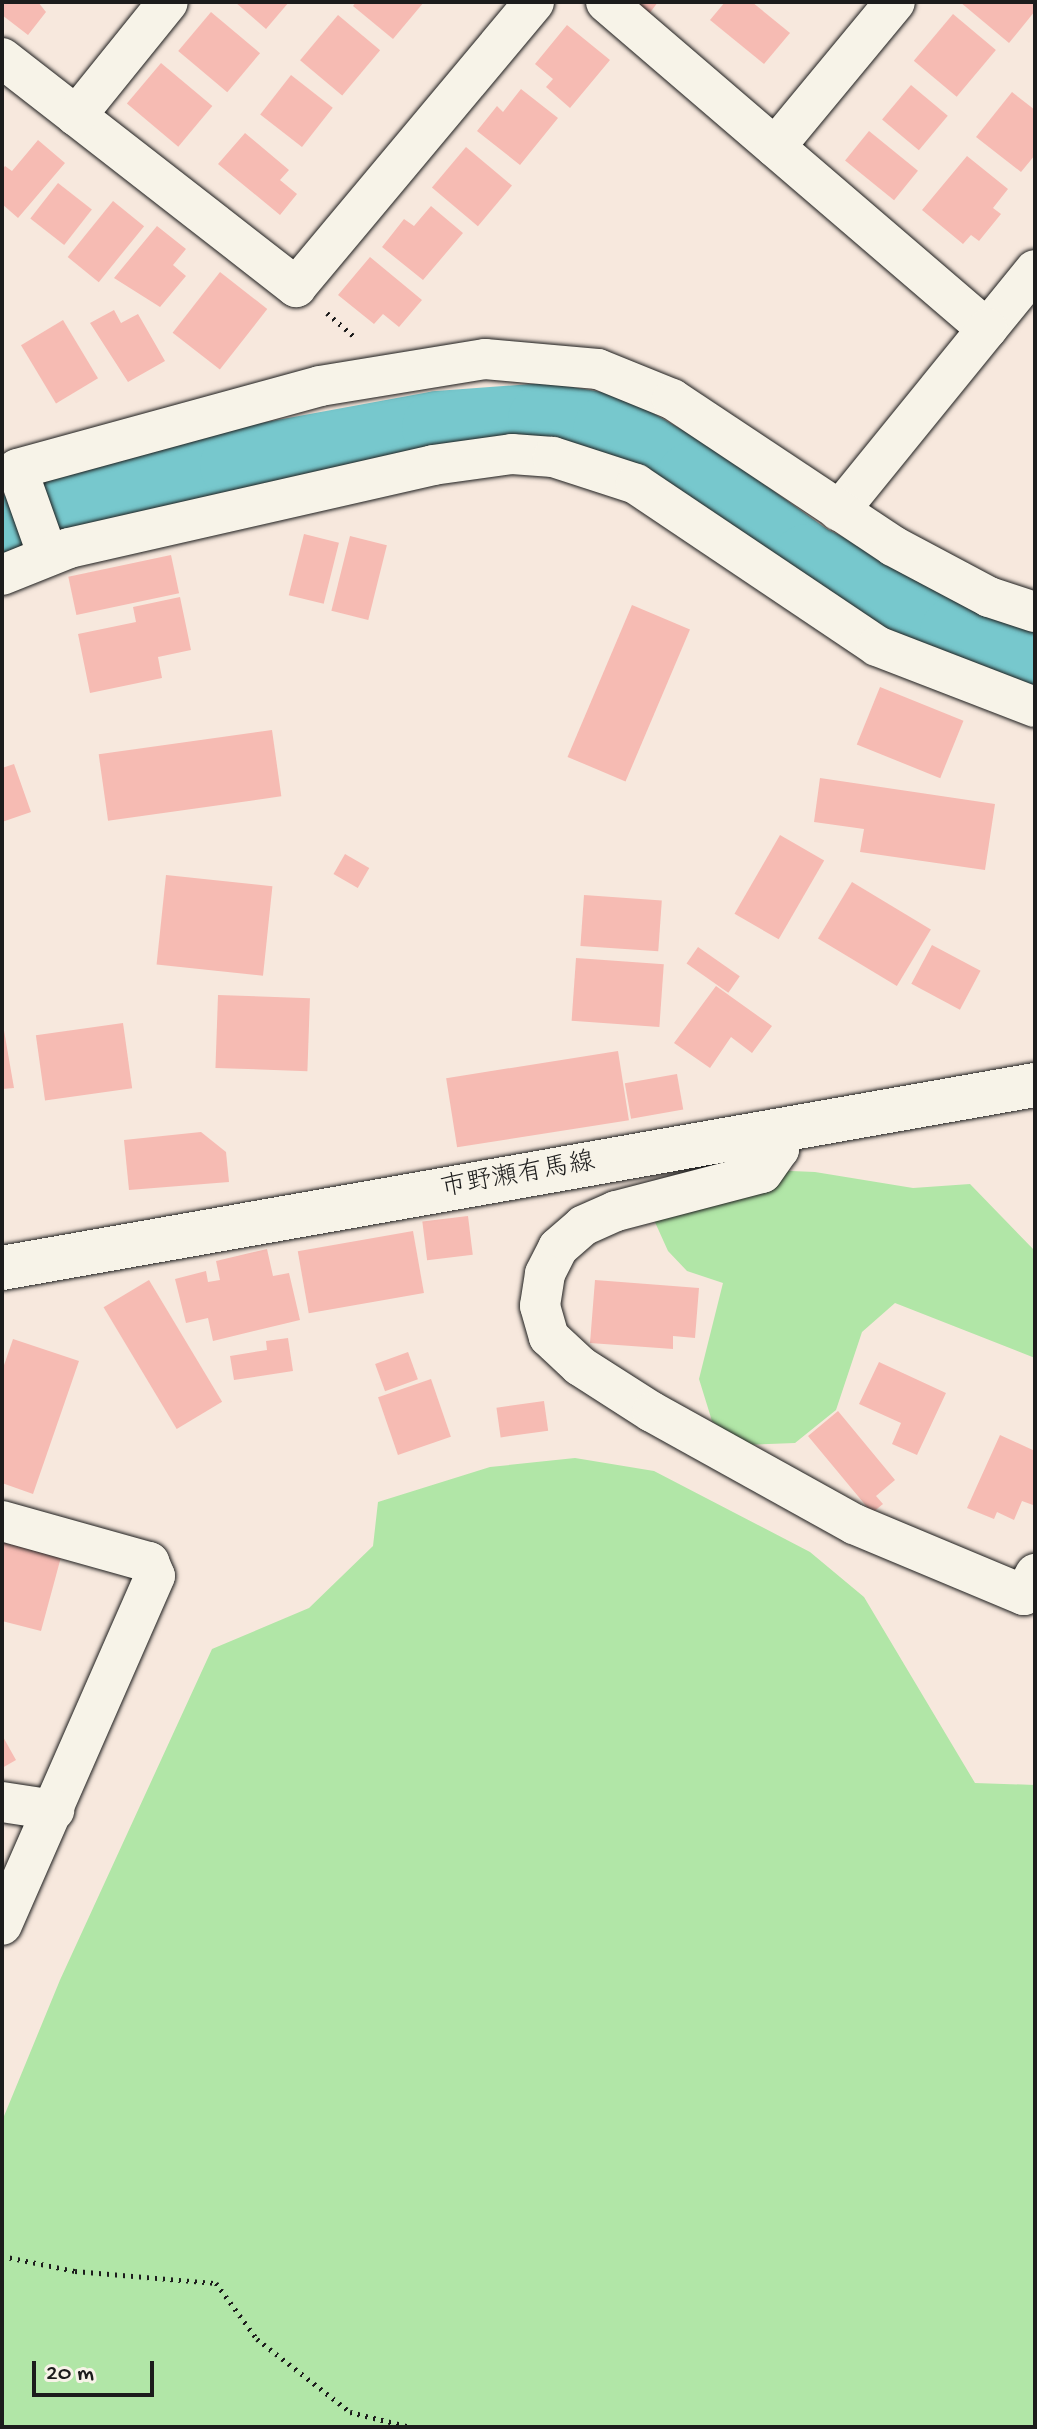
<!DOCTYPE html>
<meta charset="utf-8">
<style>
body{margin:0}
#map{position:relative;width:1037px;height:2429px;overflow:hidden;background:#f7e8dd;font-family:"Gochi Hand","Klee One",sans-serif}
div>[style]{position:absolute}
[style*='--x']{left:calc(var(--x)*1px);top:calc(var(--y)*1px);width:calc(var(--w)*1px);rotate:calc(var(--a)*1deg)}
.green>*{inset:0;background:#b1e6a7}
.river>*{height:74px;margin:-37px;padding:0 37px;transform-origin:37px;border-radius:37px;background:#77c8cd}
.building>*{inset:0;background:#f6bbb3;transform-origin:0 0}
.path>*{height:5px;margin-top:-2.5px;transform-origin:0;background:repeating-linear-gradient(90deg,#1c1c1c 0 2px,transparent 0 8px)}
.roads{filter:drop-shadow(0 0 2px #1c1c1c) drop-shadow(0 0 2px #1c1c1c)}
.street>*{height:40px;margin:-20px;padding:0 20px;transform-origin:20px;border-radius:20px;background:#f7f3e8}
.secondary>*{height:44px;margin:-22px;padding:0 22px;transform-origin:22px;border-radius:22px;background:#f7f3e8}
span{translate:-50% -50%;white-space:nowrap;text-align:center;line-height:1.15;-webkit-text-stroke:8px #f7f3e8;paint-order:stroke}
.street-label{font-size:26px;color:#1c1c1c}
.frame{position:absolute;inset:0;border:4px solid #1c1c1c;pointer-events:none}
.scale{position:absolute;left:32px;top:2361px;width:122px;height:36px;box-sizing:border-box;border:4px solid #1c1c1c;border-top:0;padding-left:10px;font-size:24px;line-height:28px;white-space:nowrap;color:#1c1c1c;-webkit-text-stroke:6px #f7f3e8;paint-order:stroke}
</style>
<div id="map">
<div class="green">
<i style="clip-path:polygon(722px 1168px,815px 1172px,913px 1188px,970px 1184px,1035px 1251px,1035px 1358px,895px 1303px,862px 1332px,836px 1410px,795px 1443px,742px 1445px,712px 1421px,699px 1379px,723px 1283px,687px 1271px,668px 1251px,654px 1220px)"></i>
<i style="clip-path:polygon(575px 1458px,654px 1471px,810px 1552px,864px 1597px,975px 1783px,1035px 1785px,1035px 2427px,2px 2427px,2px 2121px,60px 1980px,212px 1649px,309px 1608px,373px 1546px,378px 1502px,490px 1467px)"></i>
</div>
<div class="river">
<i style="--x:2;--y:536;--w:90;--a:-21.4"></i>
<i style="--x:86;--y:503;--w:156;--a:-14.1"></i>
<i style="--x:237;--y:465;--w:205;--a:-10.4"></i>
<i style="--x:439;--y:428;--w:106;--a:-4.3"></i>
<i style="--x:545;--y:420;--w:66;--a:9.6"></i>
<i style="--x:610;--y:431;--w:96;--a:30"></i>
<i style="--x:693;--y:479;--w:141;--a:35.5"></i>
<i style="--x:808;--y:561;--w:165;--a:25.8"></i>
<i style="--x:957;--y:633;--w:83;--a:19.7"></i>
</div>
<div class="building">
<i style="clip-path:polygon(2px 2px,38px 2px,46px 12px,28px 35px,2px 15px)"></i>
<i style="clip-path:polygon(235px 2px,289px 2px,266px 29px)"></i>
<i style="clip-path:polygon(356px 2px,424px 2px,393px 39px,353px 6px)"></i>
<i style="clip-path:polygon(635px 2px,658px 2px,649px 14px)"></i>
<i style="clip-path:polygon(725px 2px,752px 2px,790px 33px,764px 64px,710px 20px)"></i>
<i style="clip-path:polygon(960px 2px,1035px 2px,1035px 11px,1009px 43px)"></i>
<i style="left:211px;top:12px;width:64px;height:51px;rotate:40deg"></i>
<i style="left:953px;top:14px;width:56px;height:61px;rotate:40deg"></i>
<i style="left:338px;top:15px;width:55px;height:59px;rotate:40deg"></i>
<i style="clip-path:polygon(567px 25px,610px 60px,570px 108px,546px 87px,553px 79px,535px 64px)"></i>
<i style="left:161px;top:63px;width:67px;height:53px;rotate:40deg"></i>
<i style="left:291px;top:75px;width:53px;height:50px;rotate:38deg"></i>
<i style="left:911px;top:85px;width:48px;height:45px;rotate:40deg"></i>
<i style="clip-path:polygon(521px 89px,558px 118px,520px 165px,477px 131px,497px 106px,503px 112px)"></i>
<i style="clip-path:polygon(1012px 92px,1035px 110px,1035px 155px,1021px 172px,976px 137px)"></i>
<i style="left:869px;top:131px;width:63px;height:38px;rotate:39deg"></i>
<i style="clip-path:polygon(245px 133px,289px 170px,280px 180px,297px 194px,280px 215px,218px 164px)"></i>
<i style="clip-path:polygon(38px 140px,65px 163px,18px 218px,2px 204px,2px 170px,5px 166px,12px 171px)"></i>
<i style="left:466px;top:147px;width:60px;height:53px;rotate:40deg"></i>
<i style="clip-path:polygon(967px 156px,1008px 189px,993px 208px,1001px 214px,979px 241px,971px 235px,963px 244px,922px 210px)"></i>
<i style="left:58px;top:183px;width:43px;height:45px;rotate:38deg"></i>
<i style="left:113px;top:201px;width:40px;height:72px;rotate:39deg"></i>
<i style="clip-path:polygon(431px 206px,463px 233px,423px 280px,382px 247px,404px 219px,414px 226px)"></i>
<i style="clip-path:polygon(157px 226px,186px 249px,173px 265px,186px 276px,160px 307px,114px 278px)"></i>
<i style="clip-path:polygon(370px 257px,422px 300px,399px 327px,383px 314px,374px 324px,338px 295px)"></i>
<i style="left:220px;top:272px;width:60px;height:77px;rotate:38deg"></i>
<i style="clip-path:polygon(114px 310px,121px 323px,138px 314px,165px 361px,128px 382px,90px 323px)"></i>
<i style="left:63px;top:320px;width:68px;height:49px;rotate:59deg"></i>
<i style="left:304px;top:534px;width:36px;height:63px;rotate:14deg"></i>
<i style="left:350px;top:536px;width:38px;height:77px;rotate:14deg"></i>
<i style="left:171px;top:555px;width:39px;height:105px;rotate:78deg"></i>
<i style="clip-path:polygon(180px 597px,191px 650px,158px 657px,162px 678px,90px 693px,78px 634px,136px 622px,133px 607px)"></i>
<i style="left:632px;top:605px;width:63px;height:165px;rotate:23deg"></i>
<i style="left:880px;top:687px;width:90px;height:62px;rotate:22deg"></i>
<i style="left:272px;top:730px;width:67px;height:175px;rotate:82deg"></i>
<i style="clip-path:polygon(14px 764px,31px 812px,2px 822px,2px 768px)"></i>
<i style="clip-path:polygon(820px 778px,995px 804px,985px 870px,860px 852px,864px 829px,814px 822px)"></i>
<i style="left:780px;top:835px;width:51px;height:91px;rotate:30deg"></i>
<i style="left:345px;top:854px;width:28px;height:23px;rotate:30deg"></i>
<i style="left:166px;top:875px;width:107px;height:90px;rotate:6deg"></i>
<i style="left:852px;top:882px;width:92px;height:66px;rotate:31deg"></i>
<i style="left:584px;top:895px;width:78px;height:51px;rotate:4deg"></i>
<i style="left:932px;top:945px;width:55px;height:44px;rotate:28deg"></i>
<i style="left:698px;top:947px;width:51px;height:20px;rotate:35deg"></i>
<i style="left:576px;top:958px;width:88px;height:63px;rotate:4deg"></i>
<i style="clip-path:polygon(716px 986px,772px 1026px,752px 1053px,731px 1037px,710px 1068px,674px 1043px)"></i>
<i style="left:218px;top:995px;width:92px;height:73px;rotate:2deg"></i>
<i style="clip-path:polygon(2px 1019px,14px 1088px,2px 1089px)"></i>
<i style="left:123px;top:1023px;width:66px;height:88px;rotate:82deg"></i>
<i style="left:618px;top:1051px;width:70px;height:174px;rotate:81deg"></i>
<i style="left:677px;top:1074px;width:36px;height:53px;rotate:80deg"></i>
<i style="clip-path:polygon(201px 1132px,226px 1152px,229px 1182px,129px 1190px,124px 1140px)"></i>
<i style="left:468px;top:1216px;width:39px;height:46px;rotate:83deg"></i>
<i style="left:413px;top:1231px;width:63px;height:117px;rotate:80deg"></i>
<i style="clip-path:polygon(267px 1249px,273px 1276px,289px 1273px,300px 1320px,213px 1341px,208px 1318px,186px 1323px,175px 1279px,206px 1271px,208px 1282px,220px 1280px,216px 1261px)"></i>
<i style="left:149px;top:1280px;width:142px;height:53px;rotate:59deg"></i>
<i style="clip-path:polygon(595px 1280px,699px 1288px,695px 1338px,673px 1336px,673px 1349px,590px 1343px)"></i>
<i style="clip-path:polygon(288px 1338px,293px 1371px,234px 1380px,230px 1356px,267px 1350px,266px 1341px)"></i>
<i style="clip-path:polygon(13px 1339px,79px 1361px,33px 1494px,2px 1483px,2px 1371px)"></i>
<i style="left:408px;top:1352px;width:29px;height:35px;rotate:70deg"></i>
<i style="clip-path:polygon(879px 1362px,946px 1393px,917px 1455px,892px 1444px,901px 1423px,859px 1404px)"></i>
<i style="left:431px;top:1379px;width:61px;height:56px;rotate:71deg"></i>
<i style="left:544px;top:1401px;width:30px;height:48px;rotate:82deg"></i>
<i style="clip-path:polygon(838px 1411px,895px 1480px,876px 1496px,883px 1504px,872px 1513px,808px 1436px)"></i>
<i style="clip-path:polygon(1000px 1435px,1035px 1451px,1035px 1501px,1033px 1505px,1022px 1501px,1014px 1520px,997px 1512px,994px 1519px,967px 1508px)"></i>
<i style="clip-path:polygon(2px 1542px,61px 1557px,41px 1631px,2px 1621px)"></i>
<i style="clip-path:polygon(2px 1735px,16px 1760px,2px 1768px)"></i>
</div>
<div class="path">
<i style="--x:327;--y:313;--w:38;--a:41"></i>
<i style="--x:2;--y:2256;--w:75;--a:11.6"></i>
<i style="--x:75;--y:2271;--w:142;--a:4.9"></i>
<i style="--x:216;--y:2283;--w:69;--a:53.8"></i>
<i style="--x:257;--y:2339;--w:118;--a:38.1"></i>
<i style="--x:350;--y:2412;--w:62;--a:14"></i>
</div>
<div class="roads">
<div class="street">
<i style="--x:606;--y:2;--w:502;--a:40.64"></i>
<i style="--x:987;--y:329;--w:76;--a:-50.9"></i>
<i style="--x:2;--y:58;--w:373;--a:37.9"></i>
<i style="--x:296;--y:287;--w:371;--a:-50.1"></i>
<i style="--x:76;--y:116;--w:146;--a:-51.1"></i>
<i style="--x:775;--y:147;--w:188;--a:-50.4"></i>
<i style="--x:839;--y:511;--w:235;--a:-50.9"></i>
<i style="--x:48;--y:556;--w:92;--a:-109.6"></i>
<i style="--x:17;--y:469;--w:314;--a:-15.3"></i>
<i style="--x:320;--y:386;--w:167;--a:-9.3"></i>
<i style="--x:485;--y:359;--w:113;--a:5.1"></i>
<i style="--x:598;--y:369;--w:80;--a:22.1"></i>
<i style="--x:672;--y:399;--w:265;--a:33.6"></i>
<i style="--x:893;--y:546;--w:109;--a:28"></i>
<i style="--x:989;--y:597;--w:48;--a:18.1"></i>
<i style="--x:2;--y:575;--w:72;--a:-21.9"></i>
<i style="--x:69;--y:548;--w:373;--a:-12.8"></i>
<i style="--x:433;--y:465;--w:80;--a:-7.9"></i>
<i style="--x:512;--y:454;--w:41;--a:4.2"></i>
<i style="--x:553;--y:457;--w:87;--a:18"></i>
<i style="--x:636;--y:484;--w:290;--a:33.9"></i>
<i style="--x:877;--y:646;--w:169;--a:21.1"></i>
<i style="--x:771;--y:1131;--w:20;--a:66"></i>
<i style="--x:779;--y:1149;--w:29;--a:125"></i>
<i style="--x:762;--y:1173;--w:151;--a:165.4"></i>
<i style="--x:616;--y:1211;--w:36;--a:156"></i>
<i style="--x:583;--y:1226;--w:33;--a:139"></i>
<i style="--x:558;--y:1248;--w:29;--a:117"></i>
<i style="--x:545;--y:1274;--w:32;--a:99"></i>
<i style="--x:540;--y:1306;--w:32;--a:74"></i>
<i style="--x:549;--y:1337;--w:42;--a:43.1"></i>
<i style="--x:580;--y:1366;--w:85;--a:32.6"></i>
<i style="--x:652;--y:1412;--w:231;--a:29"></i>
<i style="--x:854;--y:1524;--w:184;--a:22.7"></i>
<i style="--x:1024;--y:1595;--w:24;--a:-62"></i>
<i style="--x:2;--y:1521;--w:153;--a:15.6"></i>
<i style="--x:149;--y:1562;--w:15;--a:67"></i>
<i style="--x:155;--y:1576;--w:381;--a:113.7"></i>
<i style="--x:2;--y:1802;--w:53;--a:8.7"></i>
</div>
<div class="secondary">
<i style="--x:2;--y:1268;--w:1049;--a:-10.05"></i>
</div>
</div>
<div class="street-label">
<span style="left:518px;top:1177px;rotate:-10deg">市野瀬有馬線</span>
</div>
<div class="frame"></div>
<div class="scale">20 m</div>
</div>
